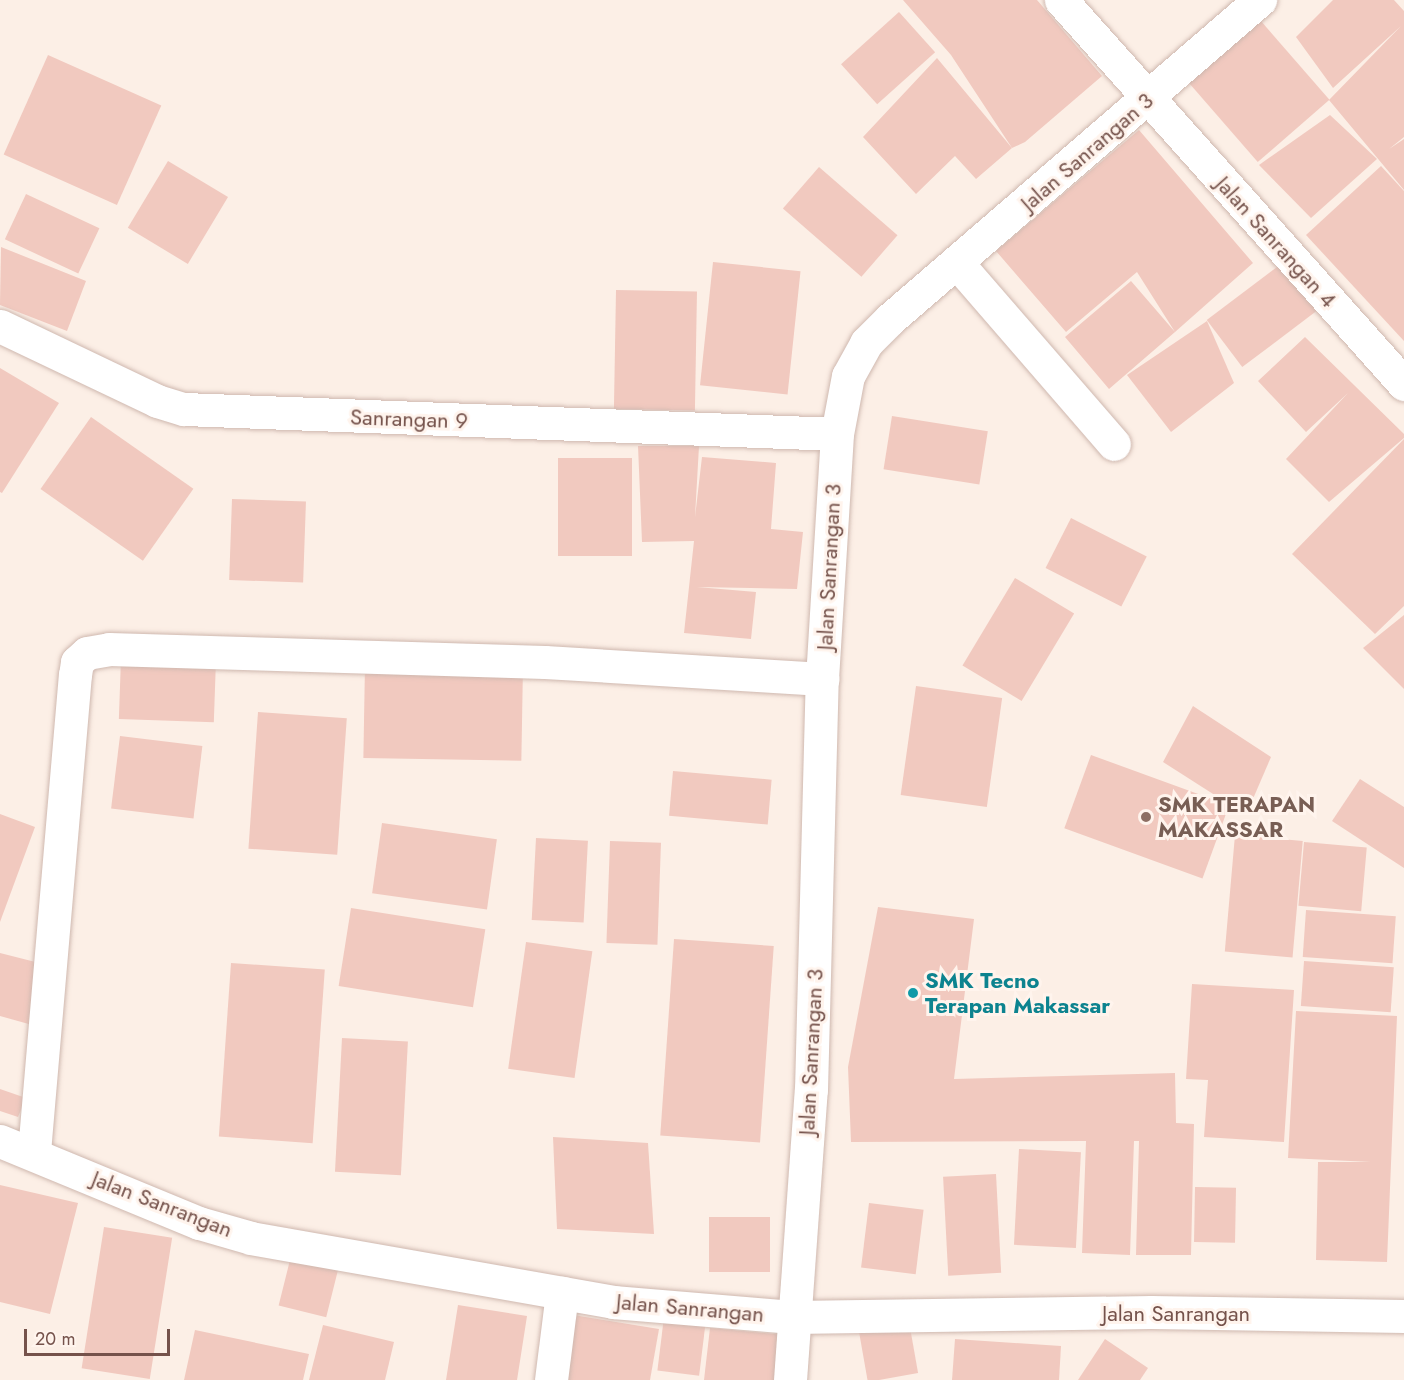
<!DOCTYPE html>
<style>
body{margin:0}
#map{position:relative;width:1404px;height:1380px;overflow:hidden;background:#fcefe6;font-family:Jost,sans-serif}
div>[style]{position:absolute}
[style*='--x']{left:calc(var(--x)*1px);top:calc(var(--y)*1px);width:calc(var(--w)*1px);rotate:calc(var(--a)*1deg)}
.building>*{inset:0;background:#f1c9bf;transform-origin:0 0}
.roads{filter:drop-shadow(0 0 2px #cfb8af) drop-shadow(0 0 2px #cfb8af)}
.minor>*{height:33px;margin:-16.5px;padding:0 16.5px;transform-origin:16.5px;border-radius:16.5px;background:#fff}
.dots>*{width:16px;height:16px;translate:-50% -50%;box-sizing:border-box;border:3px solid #fff4ed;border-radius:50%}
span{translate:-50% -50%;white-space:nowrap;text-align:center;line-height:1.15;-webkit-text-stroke:6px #fff4ed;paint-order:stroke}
.street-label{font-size:22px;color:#75524b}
.education-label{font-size:22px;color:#785e54;font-weight:700}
.left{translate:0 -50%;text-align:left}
.culture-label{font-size:22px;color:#0d838f;font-weight:700}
.scale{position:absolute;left:24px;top:1329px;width:146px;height:27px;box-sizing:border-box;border:3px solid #75524b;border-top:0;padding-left:8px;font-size:18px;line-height:21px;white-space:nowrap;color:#75524b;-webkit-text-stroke:4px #fff4ed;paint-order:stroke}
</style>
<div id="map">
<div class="building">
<i style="clip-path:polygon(903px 0,1037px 0,1102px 76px,1025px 142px,1012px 148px,951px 55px)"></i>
<i style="clip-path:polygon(1333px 0,1394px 0,1404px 11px,1404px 137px,1389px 149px,1404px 139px,1404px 190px,1329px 100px,1401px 26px,1333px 88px,1296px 37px)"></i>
<i style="left:899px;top:12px;width:54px;height:78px;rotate:48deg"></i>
<i style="left:1254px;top:13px;width:115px;height:95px;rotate:49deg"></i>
<i style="left:48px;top:55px;width:124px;height:109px;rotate:24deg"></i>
<i style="clip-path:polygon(937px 58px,1012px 148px,976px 179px,955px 156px,916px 194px,863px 137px)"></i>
<i style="clip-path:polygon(1330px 115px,1377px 159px,1311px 218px,1259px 165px)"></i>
<i style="clip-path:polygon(1139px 130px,1253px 263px,1175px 332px,1109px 389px,1065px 337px,1131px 281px,1175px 332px,1137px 272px,1066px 332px,996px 251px)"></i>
<i style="left:168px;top:161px;width:70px;height:78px;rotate:31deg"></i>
<i style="clip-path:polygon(1381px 166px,1404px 191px,1404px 341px,1306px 235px)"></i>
<i style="left:819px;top:167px;width:104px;height:55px;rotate:41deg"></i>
<i style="left:26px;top:194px;width:81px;height:50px;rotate:25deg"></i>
<i style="clip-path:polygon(1px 247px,86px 281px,67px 331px,0 305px)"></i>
<i style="left:713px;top:262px;width:88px;height:124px;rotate:6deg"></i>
<i style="left:1281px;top:264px;width:59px;height:93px;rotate:53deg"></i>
<i style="left:616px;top:290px;width:81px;height:119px;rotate:1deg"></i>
<i style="clip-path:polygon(1207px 321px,1234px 383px,1171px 432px,1127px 375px)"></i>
<i style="clip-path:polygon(1305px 337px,1404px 434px,1404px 438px,1329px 502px,1286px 459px,1348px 393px,1306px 432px,1258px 381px)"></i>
<i style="clip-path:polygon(0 368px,59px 403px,2px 493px,0 492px)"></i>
<i style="left:892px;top:416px;width:97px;height:54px;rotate:9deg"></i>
<i style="left:91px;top:417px;width:125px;height:88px;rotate:35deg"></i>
<i style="clip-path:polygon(1404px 439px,1404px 606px,1375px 634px,1292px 554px)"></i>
<i style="clip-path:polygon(638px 446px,699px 446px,695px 517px,702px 457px,776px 463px,771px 529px,803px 532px,797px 589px,697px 587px,756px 592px,751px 639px,684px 633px,694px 541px,642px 542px)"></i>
<i style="left:558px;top:458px;width:74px;height:98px"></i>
<i style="left:232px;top:499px;width:74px;height:81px;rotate:2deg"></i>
<i style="left:1071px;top:518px;width:85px;height:56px;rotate:27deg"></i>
<i style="left:1015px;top:578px;width:69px;height:102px;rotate:31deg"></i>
<i style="clip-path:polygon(1404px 615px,1404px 689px,1363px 648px)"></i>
<i style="left:121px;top:658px;width:95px;height:61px;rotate:2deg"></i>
<i style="left:365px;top:664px;width:158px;height:94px;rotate:1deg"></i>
<i style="left:916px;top:686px;width:87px;height:110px;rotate:8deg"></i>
<i style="clip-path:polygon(1193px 706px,1271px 757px,1246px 815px,1163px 762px)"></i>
<i style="left:258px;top:712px;width:89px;height:137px;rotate:4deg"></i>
<i style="left:120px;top:736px;width:83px;height:73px;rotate:7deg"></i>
<i style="left:1091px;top:755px;width:147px;height:78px;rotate:20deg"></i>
<i style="left:673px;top:771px;width:99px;height:45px;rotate:5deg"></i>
<i style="clip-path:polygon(1360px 779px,1404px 807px,1404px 868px,1332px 821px)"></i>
<i style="clip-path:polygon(0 814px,35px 827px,0 922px)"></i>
<i style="left:382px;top:823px;width:116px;height:71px;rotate:8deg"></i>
<i style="left:1235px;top:835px;width:68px;height:117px;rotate:5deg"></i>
<i style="left:536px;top:838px;width:52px;height:82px;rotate:3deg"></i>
<i style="left:610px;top:841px;width:51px;height:102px;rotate:2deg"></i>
<i style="left:1304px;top:842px;width:63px;height:64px;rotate:5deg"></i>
<i style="clip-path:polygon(878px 907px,974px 919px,954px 1079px,1175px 1073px,1176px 1123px,1194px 1124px,1191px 1255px,1136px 1255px,1139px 1141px,1134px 1141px,1130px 1255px,1082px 1253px,1086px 1141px,851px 1142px,848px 1067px)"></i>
<i style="left:351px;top:908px;width:136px;height:79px;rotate:9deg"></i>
<i style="left:1306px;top:910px;width:90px;height:47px;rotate:4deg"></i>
<i style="left:674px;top:939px;width:100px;height:197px;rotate:4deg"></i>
<i style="left:526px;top:942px;width:67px;height:128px;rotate:8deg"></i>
<i style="clip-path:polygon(0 953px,59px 968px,43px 1028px,0 1016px)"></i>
<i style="left:1304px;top:961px;width:90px;height:45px;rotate:4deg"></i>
<i style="left:231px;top:963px;width:94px;height:174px;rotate:4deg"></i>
<i style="clip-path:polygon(1192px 984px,1294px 990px,1284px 1142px,1204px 1137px,1208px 1080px,1186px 1079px)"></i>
<i style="clip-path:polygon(1296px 1011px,1397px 1016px,1387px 1262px,1316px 1260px,1318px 1162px,1371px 1162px,1288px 1158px)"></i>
<i style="left:342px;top:1038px;width:66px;height:134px;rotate:3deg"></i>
<i style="clip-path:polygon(0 1089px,26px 1098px,18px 1117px,0 1111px)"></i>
<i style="clip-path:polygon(553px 1137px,648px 1143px,654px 1234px,557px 1229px)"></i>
<i style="left:1019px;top:1149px;width:62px;height:96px;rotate:3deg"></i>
<i style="left:996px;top:1174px;width:99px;height:53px;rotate:87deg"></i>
<i style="clip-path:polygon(0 1185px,78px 1203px,50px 1314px,0 1302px)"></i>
<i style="left:1195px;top:1187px;width:41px;height:55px;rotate:1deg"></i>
<i style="left:869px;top:1203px;width:55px;height:65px;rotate:7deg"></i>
<i style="left:709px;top:1217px;width:61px;height:55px"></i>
<i style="left:104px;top:1227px;width:69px;height:143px;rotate:9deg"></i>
<i style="left:291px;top:1256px;width:49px;height:51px;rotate:14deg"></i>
<i style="clip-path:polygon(458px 1305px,527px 1316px,517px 1380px,446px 1380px)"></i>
<i style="clip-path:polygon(573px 1315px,659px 1329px,650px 1380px,562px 1380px)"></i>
<i style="left:908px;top:1316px;width:58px;height:51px;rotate:80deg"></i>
<i style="left:664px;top:1317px;width:42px;height:54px;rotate:7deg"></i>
<i style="clip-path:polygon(323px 1325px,394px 1342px,385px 1380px,309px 1380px)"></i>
<i style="clip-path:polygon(710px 1328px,786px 1335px,782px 1380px,704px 1380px)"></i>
<i style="clip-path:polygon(195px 1330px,309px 1354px,303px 1380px,184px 1380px)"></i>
<i style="clip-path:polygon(955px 1339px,1061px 1346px,1059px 1380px,952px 1380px)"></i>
<i style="clip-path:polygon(1105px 1339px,1148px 1368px,1140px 1380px,1078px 1380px)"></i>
</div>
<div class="roads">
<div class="minor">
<i style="--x:1061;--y:0;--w:515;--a:48.23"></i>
<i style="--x:958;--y:264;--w:238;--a:49.1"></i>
<i style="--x:0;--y:326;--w:174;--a:25.5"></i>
<i style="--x:157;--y:401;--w:28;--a:17"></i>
<i style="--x:184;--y:409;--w:653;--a:2.19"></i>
<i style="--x:0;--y:1141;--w:215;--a:22.4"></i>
<i style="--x:199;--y:1223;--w:54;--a:16.1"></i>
<i style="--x:251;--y:1238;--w:368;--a:10"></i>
<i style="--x:613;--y:1302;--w:180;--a:4.8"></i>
<i style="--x:792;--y:1317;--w:359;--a:-0.8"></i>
<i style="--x:1151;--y:1312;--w:253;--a:0.9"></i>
<i style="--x:34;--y:1152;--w:479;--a:-85.1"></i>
<i style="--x:75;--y:675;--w:13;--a:-81"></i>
<i style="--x:77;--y:662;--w:13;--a:-42"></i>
<i style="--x:87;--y:653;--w:22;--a:-10"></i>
<i style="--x:109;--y:649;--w:436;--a:1.7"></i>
<i style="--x:545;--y:662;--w:278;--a:3.5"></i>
<i style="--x:551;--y:1380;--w:88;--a:-82.8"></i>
<i style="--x:790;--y:1380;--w:291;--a:-85.9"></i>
<i style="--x:811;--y:1090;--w:411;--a:-88.5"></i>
<i style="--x:822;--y:679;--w:245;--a:-86.5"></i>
<i style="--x:837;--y:434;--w:59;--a:-79.3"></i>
<i style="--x:848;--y:376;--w:38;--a:-61"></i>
<i style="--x:866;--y:343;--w:34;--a:-45"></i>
<i style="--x:890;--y:319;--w:489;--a:-40.8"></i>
</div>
</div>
<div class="dots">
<i style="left:1146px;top:817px;background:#8d6e63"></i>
<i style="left:913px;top:993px;background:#0f9aa8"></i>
</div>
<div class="street-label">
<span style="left:1087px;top:152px;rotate:-41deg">Jalan Sanrangan 3</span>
<span style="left:1276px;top:242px;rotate:48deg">Jalan Sanrangan 4</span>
<span style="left:409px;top:419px;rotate:2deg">Sanrangan 9</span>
<span style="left:829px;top:567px;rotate:-87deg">Jalan Sanrangan 3</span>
<span style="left:811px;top:1052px;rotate:-87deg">Jalan Sanrangan 3</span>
<span style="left:162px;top:1204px;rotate:21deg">Jalan Sanrangan</span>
<span style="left:690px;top:1308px;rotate:5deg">Jalan Sanrangan</span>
<span style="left:1176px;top:1314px">Jalan Sanrangan</span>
</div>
<div class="education-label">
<span class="left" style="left:1158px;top:817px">SMK TERAPAN<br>MAKASSAR</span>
</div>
<div class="culture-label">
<span class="left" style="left:925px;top:993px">SMK Tecno<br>Terapan Makassar</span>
</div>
<div class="scale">20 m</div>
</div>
